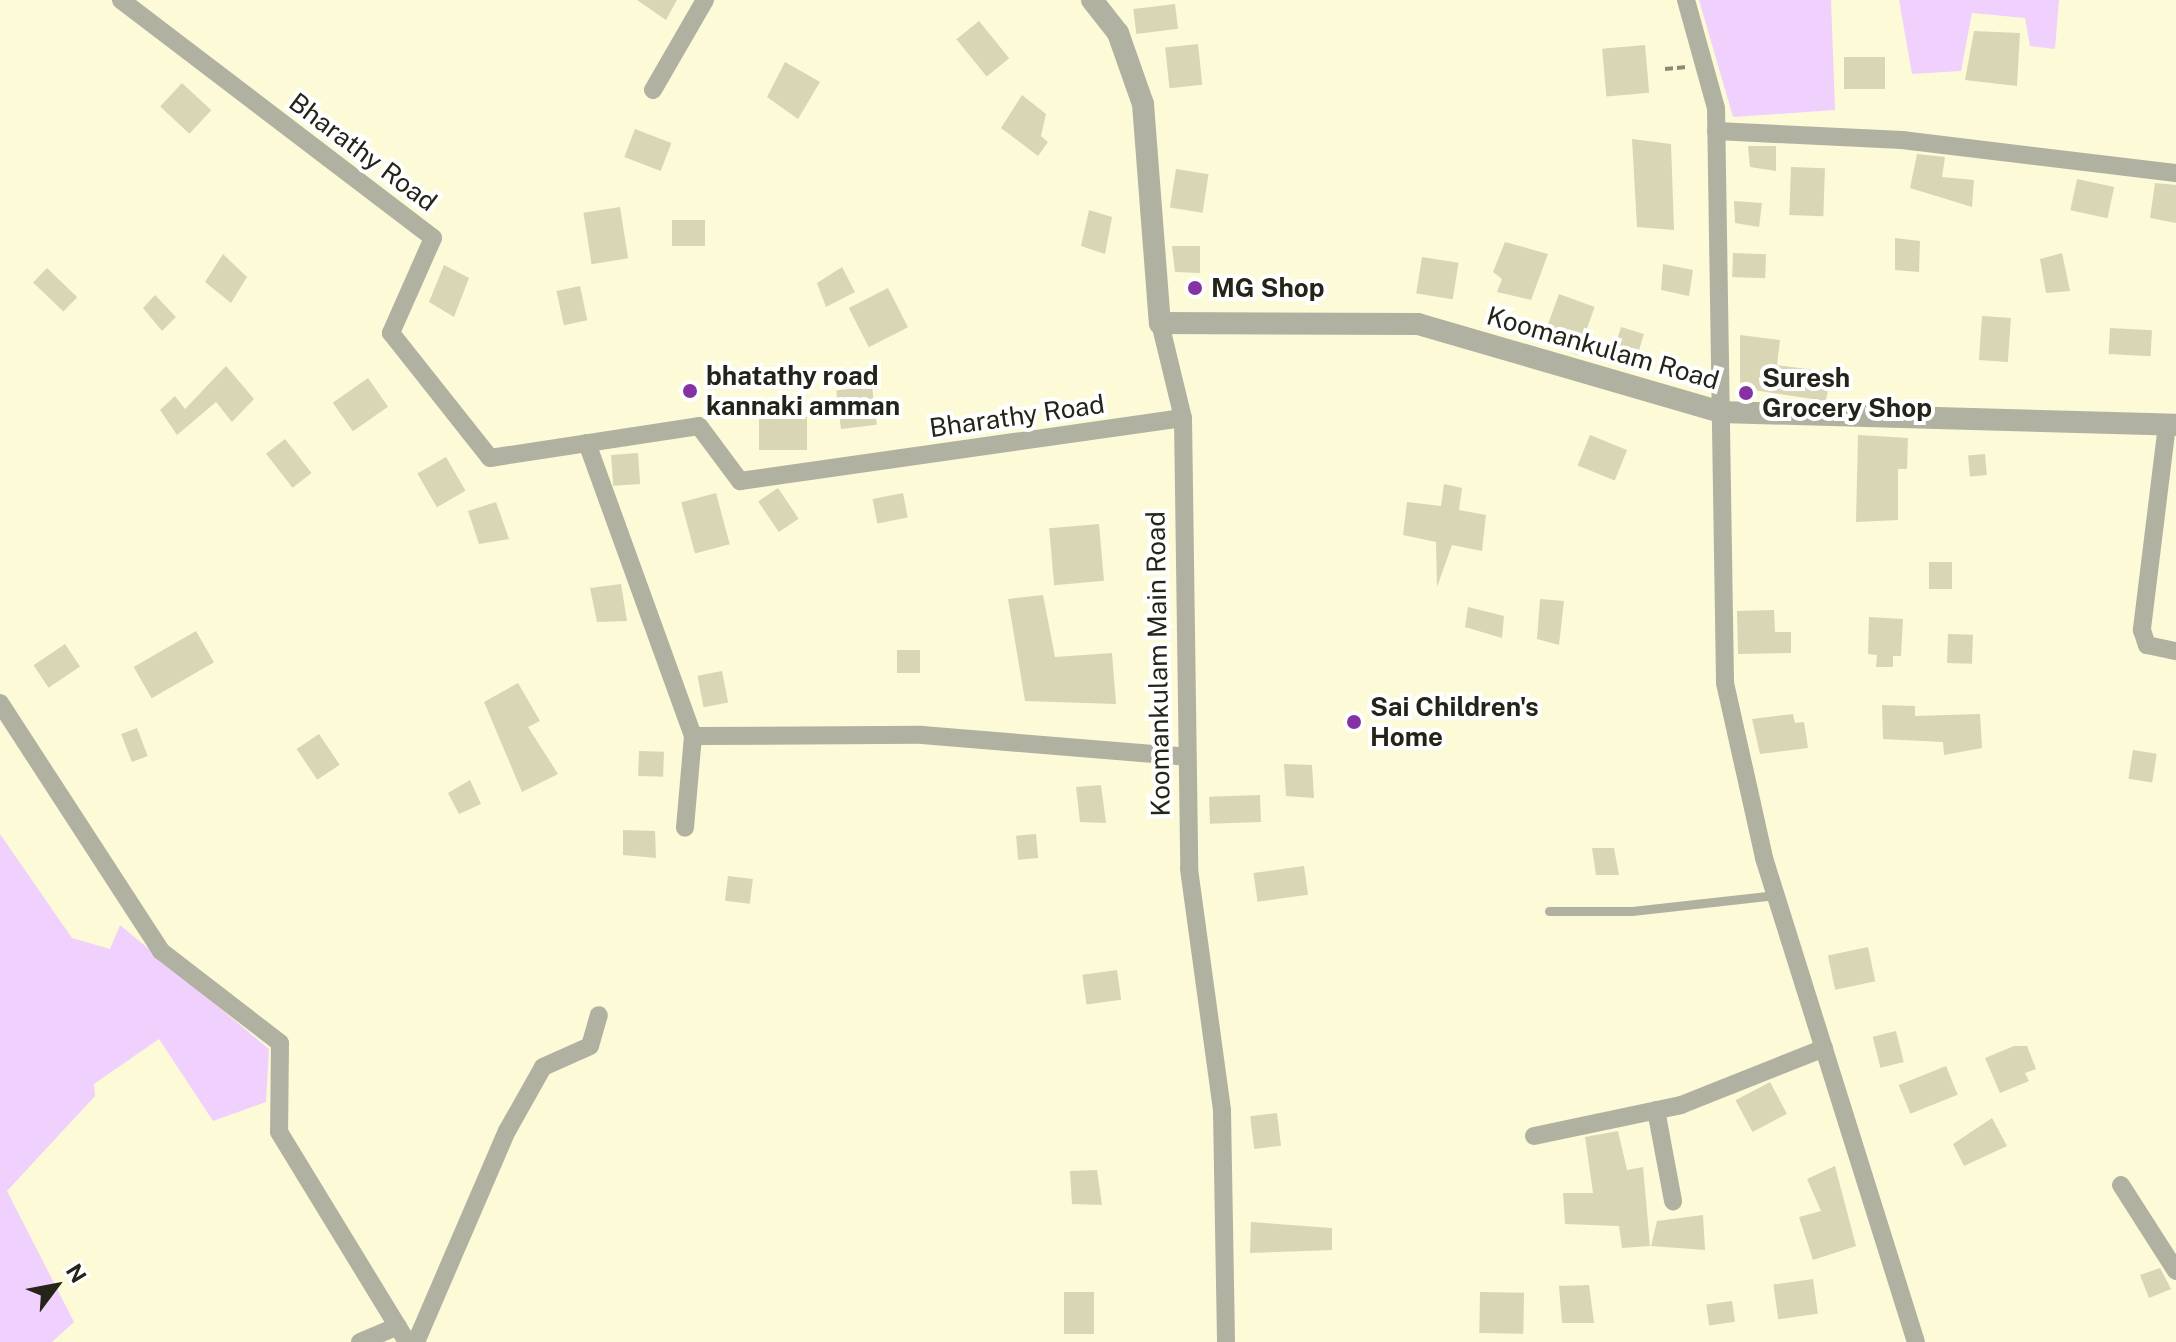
<!DOCTYPE html>
<style>
body{margin:0}
#map{position:relative;width:2176px;height:1342px;overflow:hidden;background:#fdfad8;font-family:"Public Sans",sans-serif}
div>[style]{position:absolute}
[style*='--x']{left:calc(var(--x)*1px);top:calc(var(--y)*1px);width:calc(var(--w)*1px);rotate:calc(var(--a)*1deg)}
.green>*{inset:0;background:#f0d1fd}
.building>*{inset:0;background:#d8d6b5;transform-origin:0 0}
.path>*{height:4px;margin-top:-2px;transform-origin:0;background:repeating-linear-gradient(90deg,#8c8a74 0 8px,transparent 0 12px)}
.service>*{height:9px;margin:-4.5px;padding:0 4.5px;transform-origin:4.5px;border-radius:4.5px;background:#b1b1a2}
.minor>*{height:18px;margin:-9px;padding:0 9px;transform-origin:9px;border-radius:9px;background:#b1b1a2}
.tertiary>*{height:22px;margin:-11px;padding:0 11px;transform-origin:11px;border-radius:11px;background:#b1b1a2}
.dots>*{width:22px;height:22px;translate:-50% -50%;box-sizing:border-box;border:4px solid #fff;border-radius:50%}
span{translate:-50% -50%;white-space:nowrap;text-align:center;line-height:1.15;-webkit-text-stroke:8px #fff;paint-order:stroke}
.street-label{font-size:26px;color:#252418}
.poi-label{font-size:26px;color:#252418;font-weight:700}
.left{translate:0 -50%;text-align:left}
.north{position:absolute;left:16px;top:1246px;width:80px;height:80px;-webkit-text-stroke:6px #fff;paint-order:stroke;rotate:58deg;font-size:22px;font-weight:700;line-height:32px;text-align:center;color:#252418}
.north::after{content:'';display:block;margin:auto;width:28px;height:36px;background:#252418;clip-path:polygon(50% 0,100% 100%,50% 72%,0 100%)}
</style>
<div id="map">
<div class="green">
<i style="clip-path:polygon(1699px 0,1831px 0,1835px 110px,1733px 117px)"></i>
<i style="clip-path:polygon(1899px 0,2059px 0,2055px 49px,2030px 46px,2025px 18px,1972px 13px,1961px 71px,1912px 74px)"></i>
<i style="clip-path:polygon(0 834px,72px 938px,110px 949px,120px 925px,269px 1049px,266px 1102px,213px 1121px,159px 1039px,94px 1084px,95px 1096px,7px 1191px,74px 1322px,52px 1342px,0 1342px)"></i>
</div>
<div class="building">
<i style="clip-path:polygon(637px 0,677px 0,666px 20px)"></i>
<i style="left:1175px;top:4px;width:25px;height:42px;rotate:83deg"></i>
<i style="left:979px;top:21px;width:48px;height:29px;rotate:51deg"></i>
<i style="clip-path:polygon(1974px 31px,2020px 33px,2017px 86px,1965px 80px)"></i>
<i style="left:1198px;top:44px;width:41px;height:33px;rotate:84deg"></i>
<i style="left:1645px;top:45px;width:48px;height:43px;rotate:85deg"></i>
<i style="left:1844px;top:57px;width:41px;height:32px"></i>
<i style="clip-path:polygon(785px 62px,820px 82px,798px 119px,767px 97px)"></i>
<i style="left:182px;top:83px;width:40px;height:32px;rotate:43deg"></i>
<i style="clip-path:polygon(1022px 95px,1046px 114px,1041px 136px,1048px 142px,1038px 156px,1001px 128px)"></i>
<i style="left:635px;top:129px;width:39px;height:30px;rotate:21deg"></i>
<i style="clip-path:polygon(1632px 139px,1671px 144px,1674px 230px,1637px 227px)"></i>
<i style="clip-path:polygon(1748px 146px,1776px 146px,1776px 171px,1750px 167px)"></i>
<i style="clip-path:polygon(1917px 154px,1945px 157px,1942px 177px,1974px 180px,1972px 207px,1910px 188px)"></i>
<i style="left:1791px;top:167px;width:34px;height:48px;rotate:2deg"></i>
<i style="left:1176px;top:169px;width:33px;height:39px;rotate:9deg"></i>
<i style="left:2077px;top:179px;width:38px;height:32px;rotate:12deg"></i>
<i style="clip-path:polygon(2155px 183px,2176px 185px,2176px 223px,2150px 218px)"></i>
<i style="clip-path:polygon(1734px 201px,1762px 203px,1759px 227px,1735px 223px)"></i>
<i style="left:620px;top:207px;width:52px;height:37px;rotate:81deg"></i>
<i style="clip-path:polygon(1089px 210px,1112px 217px,1105px 254px,1081px 246px)"></i>
<i style="left:672px;top:220px;width:33px;height:26px"></i>
<i style="clip-path:polygon(1895px 238px,1920px 241px,1919px 272px,1895px 270px)"></i>
<i style="clip-path:polygon(1505px 242px,1548px 254px,1531px 300px,1497px 292px,1502px 279px,1493px 272px)"></i>
<i style="clip-path:polygon(1172px 246px,1200px 246px,1200px 273px,1175px 272px)"></i>
<i style="left:1733px;top:253px;width:33px;height:24px;rotate:2deg"></i>
<i style="clip-path:polygon(2062px 253px,2070px 291px,2046px 293px,2040px 259px)"></i>
<i style="clip-path:polygon(223px 254px,247px 277px,231px 303px,205px 282px)"></i>
<i style="left:1422px;top:257px;width:37px;height:37px;rotate:9deg"></i>
<i style="clip-path:polygon(1663px 264px,1693px 270px,1689px 296px,1661px 290px)"></i>
<i style="clip-path:polygon(444px 265px,469px 278px,454px 317px,429px 302px)"></i>
<i style="clip-path:polygon(842px 267px,855px 292px,826px 307px,817px 283px)"></i>
<i style="left:47px;top:268px;width:42px;height:20px;rotate:44deg"></i>
<i style="left:580px;top:286px;width:35px;height:24px;rotate:78deg"></i>
<i style="left:888px;top:288px;width:44px;height:44px;rotate:63deg"></i>
<i style="left:1559px;top:294px;width:38px;height:51px;rotate:20deg"></i>
<i style="clip-path:polygon(155px 295px,176px 317px,162px 331px,143px 308px)"></i>
<i style="left:1982px;top:316px;width:29px;height:44px;rotate:4deg"></i>
<i style="left:1621px;top:327px;width:24px;height:32px;rotate:17deg"></i>
<i style="left:2110px;top:328px;width:42px;height:26px;rotate:3deg"></i>
<i style="clip-path:polygon(1740px 335px,1780px 340px,1777px 365px,1831px 372px,1826px 401px,1740px 388px)"></i>
<i style="clip-path:polygon(226px 366px,254px 399px,232px 422px,216px 402px,177px 435px,160px 410px,175px 396px,185px 409px)"></i>
<i style="left:368px;top:378px;width:35px;height:43px;rotate:55deg"></i>
<i style="left:872px;top:386px;width:39px;height:36px;rotate:83deg"></i>
<i style="left:807px;top:417px;width:33px;height:48px;rotate:90deg"></i>
<i style="left:1590px;top:435px;width:40px;height:33px;rotate:22deg"></i>
<i style="clip-path:polygon(1858px 435px,1908px 438px,1907px 469px,1898px 469px,1898px 520px,1856px 522px)"></i>
<i style="left:285px;top:439px;width:43px;height:24px;rotate:52deg"></i>
<i style="left:638px;top:453px;width:31px;height:27px;rotate:86deg"></i>
<i style="left:1985px;top:454px;width:21px;height:17px;rotate:85deg"></i>
<i style="left:446px;top:457px;width:39px;height:33px;rotate:60deg"></i>
<i style="clip-path:polygon(1444px 484px,1462px 488px,1459px 510px,1486px 515px,1482px 551px,1452px 545px,1437px 587px,1436px 542px,1403px 535px,1407px 502px,1441px 506px)"></i>
<i style="left:778px;top:488px;width:37px;height:24px;rotate:56deg"></i>
<i style="left:716px;top:493px;width:53px;height:36px;rotate:75deg"></i>
<i style="left:903px;top:493px;width:25px;height:31px;rotate:79deg"></i>
<i style="clip-path:polygon(496px 502px,509px 539px,479px 544px,468px 511px)"></i>
<i style="left:1099px;top:524px;width:57px;height:50px;rotate:85deg"></i>
<i style="left:1929px;top:562px;width:23px;height:27px"></i>
<i style="clip-path:polygon(621px 584px,627px 621px,597px 622px,590px 588px)"></i>
<i style="clip-path:polygon(1043px 595px,1055px 657px,1112px 653px,1116px 704px,1025px 701px,1008px 599px)"></i>
<i style="clip-path:polygon(1540px 599px,1564px 601px,1559px 645px,1537px 639px)"></i>
<i style="clip-path:polygon(1468px 607px,1504px 616px,1502px 638px,1465px 627px)"></i>
<i style="clip-path:polygon(1774px 610px,1775px 632px,1791px 632px,1791px 653px,1738px 654px,1737px 611px)"></i>
<i style="clip-path:polygon(1869px 617px,1903px 619px,1901px 656px,1893px 656px,1893px 667px,1876px 667px,1877px 655px,1868px 654px)"></i>
<i style="left:196px;top:631px;width:36px;height:72px;rotate:60deg"></i>
<i style="left:1948px;top:634px;width:25px;height:29px;rotate:2deg"></i>
<i style="left:65px;top:644px;width:27px;height:38px;rotate:56deg"></i>
<i style="left:897px;top:650px;width:23px;height:23px"></i>
<i style="left:722px;top:671px;width:32px;height:25px;rotate:79deg"></i>
<i style="clip-path:polygon(518px 683px,540px 721px,528px 727px,558px 774px,522px 792px,484px 702px)"></i>
<i style="clip-path:polygon(1882px 705px,1915px 706px,1915px 716px,1980px 714px,1982px 748px,1944px 755px,1943px 742px,1883px 739px)"></i>
<i style="clip-path:polygon(1793px 714px,1795px 723px,1804px 722px,1808px 748px,1760px 754px,1752px 719px)"></i>
<i style="left:137px;top:728px;width:30px;height:17px;rotate:69deg"></i>
<i style="left:319px;top:734px;width:37px;height:27px;rotate:56deg"></i>
<i style="left:2133px;top:750px;width:24px;height:29px;rotate:9deg"></i>
<i style="left:639px;top:751px;width:25px;height:25px;rotate:2deg"></i>
<i style="clip-path:polygon(1284px 764px,1312px 765px,1314px 798px,1286px 796px)"></i>
<i style="clip-path:polygon(470px 780px,481px 804px,459px 814px,448px 793px)"></i>
<i style="clip-path:polygon(1101px 785px,1106px 823px,1080px 822px,1076px 787px)"></i>
<i style="left:1260px;top:795px;width:27px;height:51px;rotate:88deg"></i>
<i style="clip-path:polygon(623px 830px,655px 831px,656px 858px,623px 855px)"></i>
<i style="left:1036px;top:834px;width:24px;height:20px;rotate:85deg"></i>
<i style="clip-path:polygon(1592px 848px,1614px 848px,1619px 875px,1596px 875px)"></i>
<i style="left:1304px;top:866px;width:29px;height:51px;rotate:82deg"></i>
<i style="left:728px;top:876px;width:25px;height:25px;rotate:7deg"></i>
<i style="left:1868px;top:947px;width:35px;height:41px;rotate:78deg"></i>
<i style="left:1117px;top:970px;width:30px;height:35px;rotate:82deg"></i>
<i style="left:1896px;top:1031px;width:32px;height:24px;rotate:76deg"></i>
<i style="clip-path:polygon(2014px 1046px,2027px 1046px,2036px 1069px,2025px 1073px,2029px 1081px,2000px 1093px,1985px 1058px)"></i>
<i style="left:1946px;top:1066px;width:31px;height:51px;rotate:68deg"></i>
<i style="left:1770px;top:1082px;width:36px;height:39px;rotate:62deg"></i>
<i style="left:1277px;top:1113px;width:33px;height:27px;rotate:83deg"></i>
<i style="clip-path:polygon(1992px 1118px,2007px 1146px,1964px 1166px,1953px 1144px)"></i>
<i style="clip-path:polygon(1618px 1131px,1627px 1170px,1643px 1167px,1650px 1246px,1622px 1248px,1619px 1226px,1565px 1224px,1563px 1193px,1593px 1193px,1585px 1137px)"></i>
<i style="clip-path:polygon(1835px 1166px,1856px 1246px,1813px 1260px,1799px 1217px,1821px 1211px,1807px 1179px)"></i>
<i style="clip-path:polygon(1097px 1170px,1102px 1205px,1072px 1204px,1070px 1171px)"></i>
<i style="clip-path:polygon(1703px 1215px,1705px 1250px,1651px 1246px,1657px 1221px)"></i>
<i style="clip-path:polygon(1251px 1222px,1332px 1228px,1332px 1250px,1250px 1253px)"></i>
<i style="clip-path:polygon(2160px 1268px,2171px 1289px,2149px 1298px,2140px 1275px)"></i>
<i style="left:1813px;top:1279px;width:35px;height:40px;rotate:82deg"></i>
<i style="clip-path:polygon(1589px 1285px,1594px 1323px,1562px 1323px,1559px 1286px)"></i>
<i style="left:1064px;top:1292px;width:30px;height:42px"></i>
<i style="left:1480px;top:1292px;width:44px;height:41px;rotate:1deg"></i>
<i style="left:1732px;top:1301px;width:21px;height:26px;rotate:82deg"></i>
</div>
<div class="path">
<i style="--x:1665;--y:69;--w:22;--a:-5"></i>
</div>
<div class="service">
<i style="--x:1549;--y:911;--w:83;--a:0"></i>
<i style="--x:1632;--y:911;--w:145;--a:-6.3"></i>
</div>
<div class="minor">
<i style="--x:121;--y:0;--w:392;--a:37.3"></i>
<i style="--x:433;--y:238;--w:104;--a:113.9"></i>
<i style="--x:391;--y:333;--w:159;--a:51.6"></i>
<i style="--x:490;--y:458;--w:211;--a:-8.7"></i>
<i style="--x:699;--y:426;--w:69;--a:53.3"></i>
<i style="--x:740;--y:481;--w:447;--a:-8.1"></i>
<i style="--x:1686;--y:0;--w:112;--a:74.5"></i>
<i style="--x:1716;--y:108;--w:575;--a:89.1"></i>
<i style="--x:1725;--y:683;--w:179;--a:77.4"></i>
<i style="--x:1764;--y:858;--w:507;--a:72.57"></i>
<i style="--x:653;--y:90;--w:104;--a:-60"></i>
<i style="--x:1716;--y:131;--w:186;--a:2.8"></i>
<i style="--x:1902;--y:140;--w:276;--a:6.9"></i>
<i style="--x:1160;--y:323;--w:98;--a:76.4"></i>
<i style="--x:1183;--y:418;--w:451;--a:89.2"></i>
<i style="--x:1189;--y:869;--w:244;--a:82.2"></i>
<i style="--x:1222;--y:1111;--w:231;--a:89"></i>
<i style="--x:2167;--y:425;--w:207;--a:97"></i>
<i style="--x:2142;--y:630;--w:16;--a:72"></i>
<i style="--x:2147;--y:645;--w:30;--a:12"></i>
<i style="--x:587;--y:443;--w:312;--a:70.1"></i>
<i style="--x:693;--y:736;--w:92;--a:95"></i>
<i style="--x:0;--y:703;--w:296;--a:57"></i>
<i style="--x:161;--y:951;--w:150;--a:37.7"></i>
<i style="--x:280;--y:1043;--w:89;--a:90.6"></i>
<i style="--x:279;--y:1132;--w:246;--a:58.6"></i>
<i style="--x:693;--y:736;--w:229;--a:-0.3"></i>
<i style="--x:922;--y:735;--w:266;--a:4.7"></i>
<i style="--x:1656;--y:1110;--w:93;--a:79.4"></i>
<i style="--x:1534;--y:1136;--w:150;--a:-11.9"></i>
<i style="--x:1681;--y:1105;--w:154;--a:-21.7"></i>
<i style="--x:2121;--y:1185;--w:102;--a:57.4"></i>
<i style="--x:360;--y:1342;--w:41;--a:-22.8"></i>
<i style="--x:416;--y:1342;--w:230;--a:-66.7"></i>
<i style="--x:507;--y:1131;--w:73;--a:-60.6"></i>
<i style="--x:543;--y:1067;--w:51;--a:-24.1"></i>
<i style="--x:590;--y:1046;--w:32;--a:-74"></i>
</div>
<div class="tertiary">
<i style="--x:1092;--y:0;--w:42;--a:51.8"></i>
<i style="--x:1118;--y:33;--w:75;--a:70.6"></i>
<i style="--x:1143;--y:104;--w:220;--a:85.6"></i>
<i style="--x:1160;--y:323;--w:258;--a:0.2"></i>
<i style="--x:1418;--y:324;--w:315;--a:16.2"></i>
<i style="--x:1720;--y:412;--w:456;--a:1.6"></i>
</div>
<div class="dots">
<i style="left:1195px;top:288px;background:#8533a3"></i>
<i style="left:690px;top:391px;background:#8533a3"></i>
<i style="left:1746px;top:393px;background:#8533a3"></i>
<i style="left:1354px;top:722px;background:#8533a3"></i>
</div>
<div class="street-label">
<span style="left:363px;top:152px;rotate:37deg">Bharathy Road</span>
<span style="left:1603px;top:348px;rotate:16deg">Koomankulam Road</span>
<span style="left:1017px;top:416px;rotate:-8deg">Bharathy Road</span>
<span style="left:1158px;top:664px;rotate:-91deg">Koomankulam Main Road</span>
</div>
<div class="poi-label">
<span class="left" style="left:1211px;top:288px">MG Shop</span>
<span class="left" style="left:706px;top:391px">bhatathy road<br>kannaki amman</span>
<span class="left" style="left:1762px;top:393px">Suresh<br>Grocery Shop</span>
<span class="left" style="left:1370px;top:722px">Sai Children's<br>Home</span>
</div>
<div class="north">N</div>
</div>
